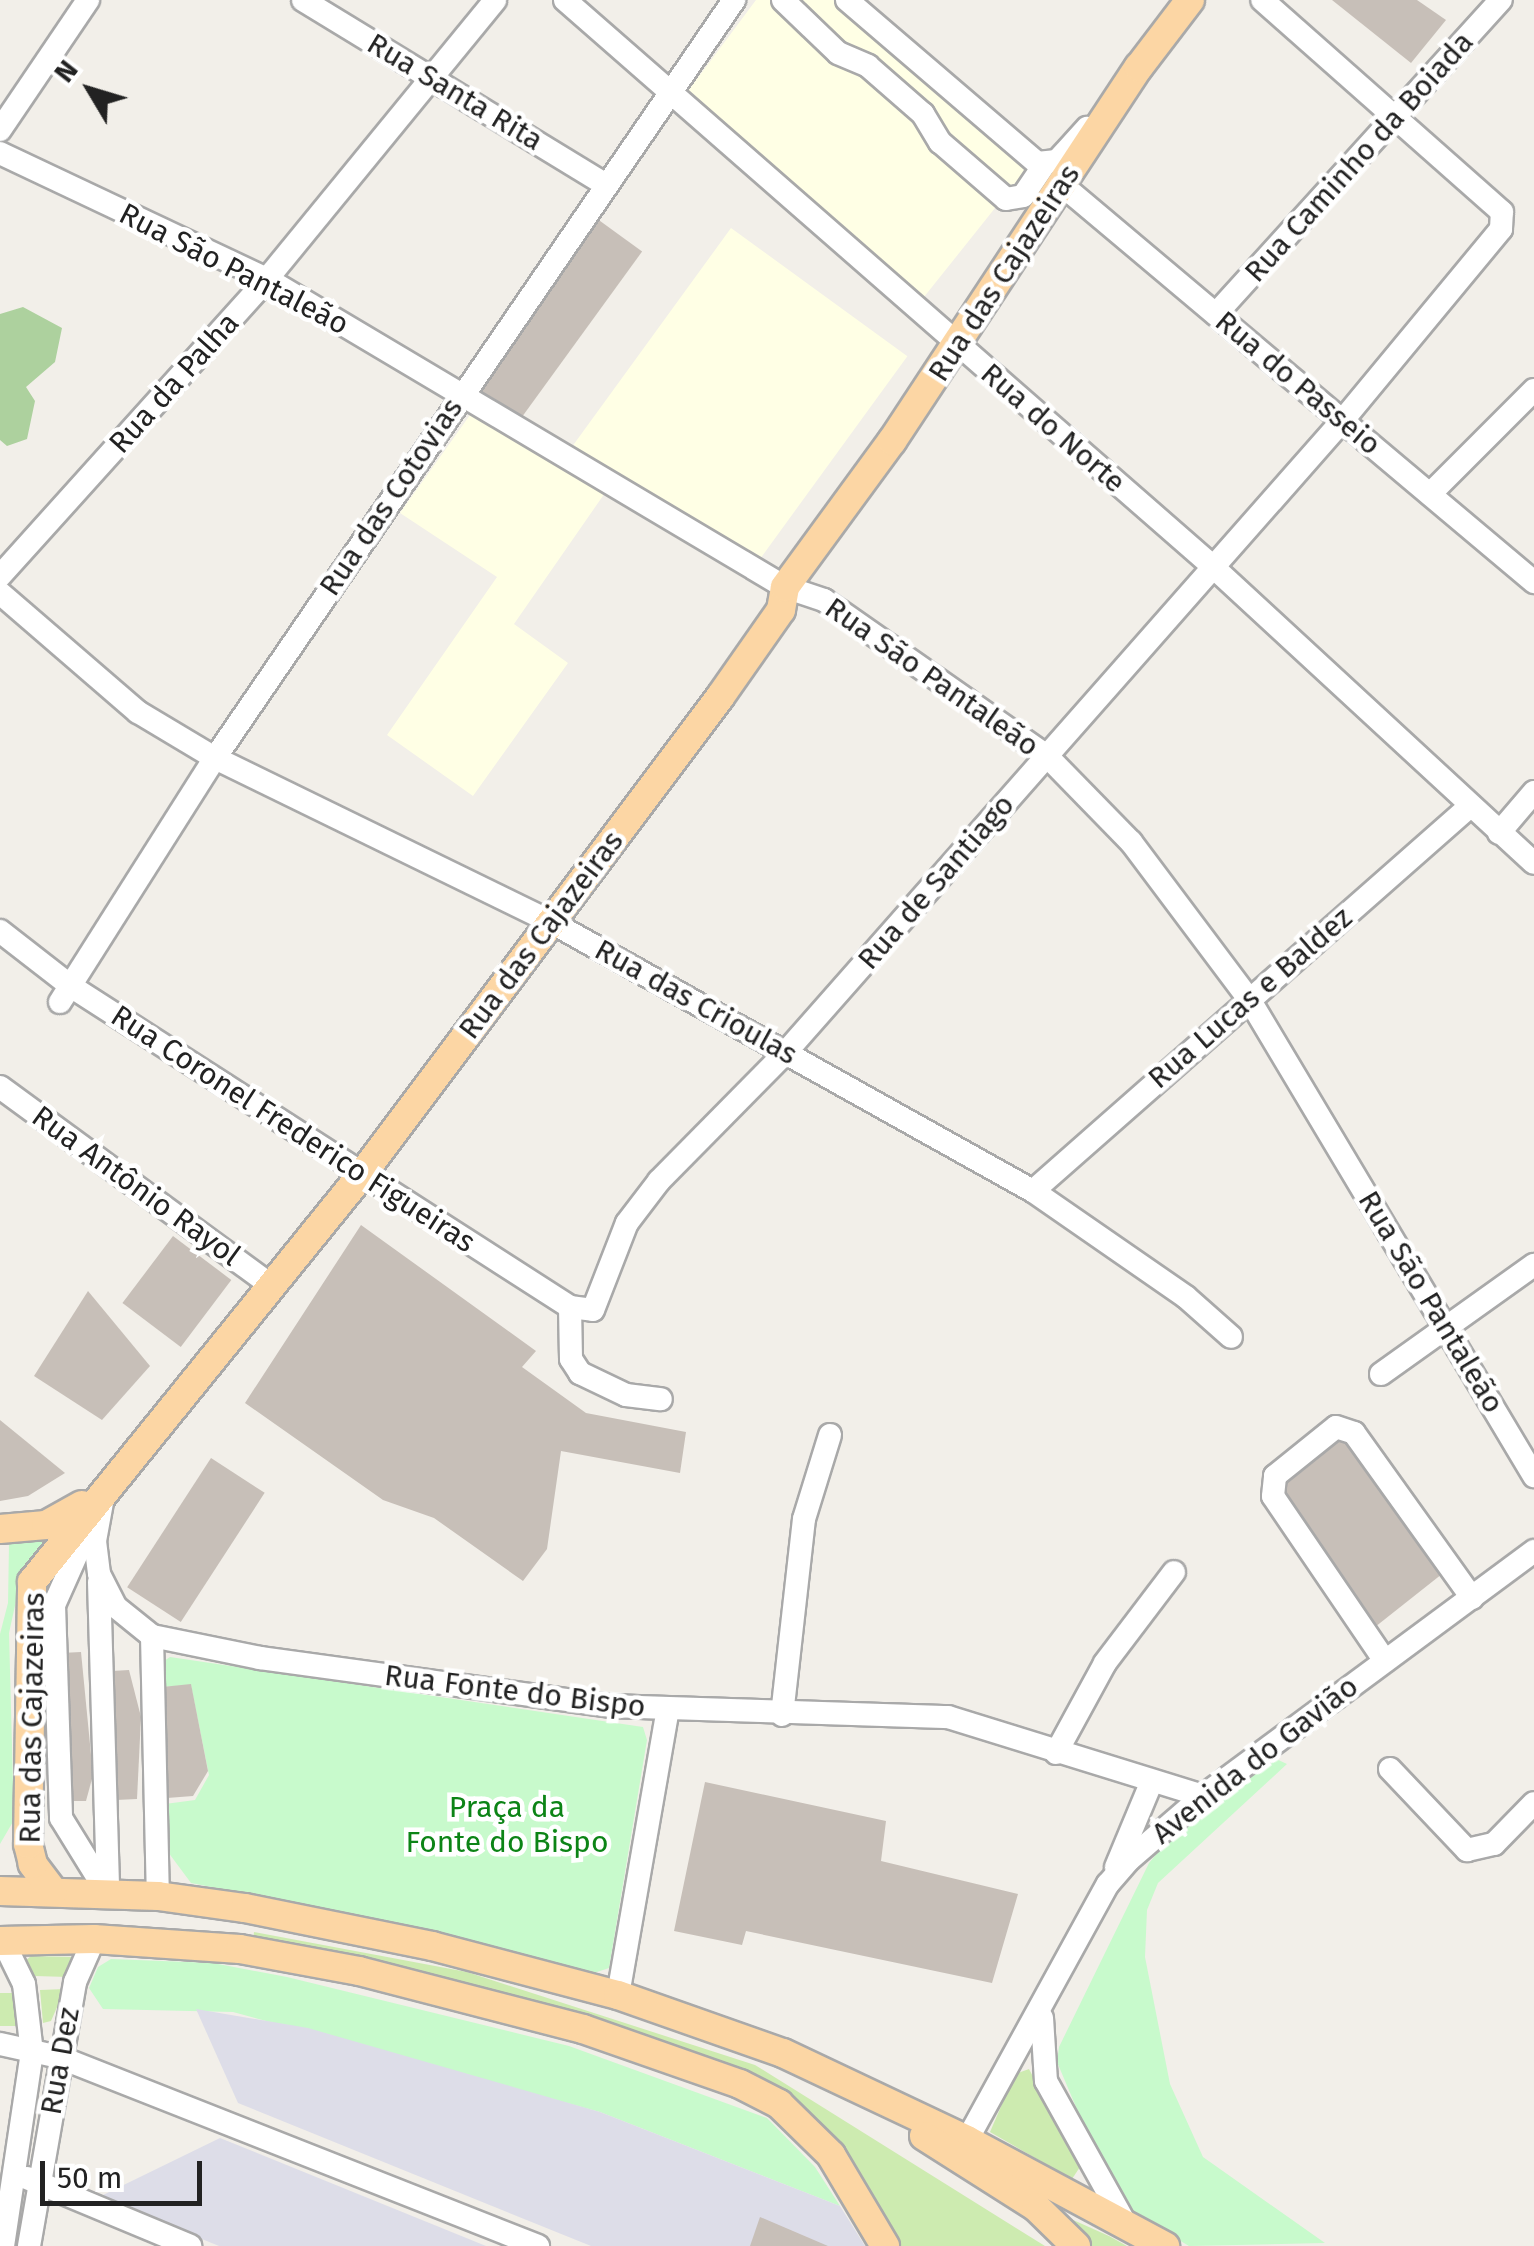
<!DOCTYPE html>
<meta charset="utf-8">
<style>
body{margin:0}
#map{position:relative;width:1534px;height:2246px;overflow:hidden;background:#f2efe9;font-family:"Fira Sans",sans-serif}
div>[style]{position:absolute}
.education>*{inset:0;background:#ffffe5;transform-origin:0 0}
.grass>*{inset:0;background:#cdebb0}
.forest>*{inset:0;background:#add19e}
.park>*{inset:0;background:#c8facc}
.plaza>*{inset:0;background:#dddde8}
.building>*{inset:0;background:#c7bfb8;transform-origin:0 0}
.roads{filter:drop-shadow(2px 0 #a9a9a9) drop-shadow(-2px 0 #a9a9a9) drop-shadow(0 2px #a9a9a9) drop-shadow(0 -2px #a9a9a9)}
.minor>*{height:22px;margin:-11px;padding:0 11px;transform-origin:11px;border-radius:11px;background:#fff}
.major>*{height:28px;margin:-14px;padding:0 14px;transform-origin:14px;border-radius:14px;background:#fcd6a4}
span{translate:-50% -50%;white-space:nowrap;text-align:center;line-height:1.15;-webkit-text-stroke:9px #fff;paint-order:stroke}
.street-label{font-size:30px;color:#222}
.park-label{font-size:30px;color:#0c8416}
.north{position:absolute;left:40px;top:40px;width:100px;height:100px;-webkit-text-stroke:8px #fff;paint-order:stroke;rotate:308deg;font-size:28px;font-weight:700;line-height:40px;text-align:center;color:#222}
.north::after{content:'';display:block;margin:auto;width:35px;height:45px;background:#222;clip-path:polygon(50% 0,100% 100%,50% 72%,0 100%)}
.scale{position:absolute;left:40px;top:2161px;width:162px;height:45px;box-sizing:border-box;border:5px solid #222;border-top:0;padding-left:12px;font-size:30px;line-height:35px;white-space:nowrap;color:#222;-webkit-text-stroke:8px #fff;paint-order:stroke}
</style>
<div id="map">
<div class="education">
<div style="clip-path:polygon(756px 0,833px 0,1027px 168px,924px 297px,688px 91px)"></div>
<div style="left:731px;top:228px;width:218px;height:268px;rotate:36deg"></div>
<div style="clip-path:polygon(475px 408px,607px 490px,514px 624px,568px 663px,473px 796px,387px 735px,497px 577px,400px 513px)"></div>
</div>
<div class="grass">
<div style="clip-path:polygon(254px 1932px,467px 1972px,755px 2065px,1045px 2246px,901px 2246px,821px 2128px,783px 2092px,590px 2020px,415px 1972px,253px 1941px)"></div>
<div style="clip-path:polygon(31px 1956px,75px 1957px,68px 1977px,35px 1976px,25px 1961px)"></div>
<div style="clip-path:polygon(65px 1989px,51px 2021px,43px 2023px,40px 1990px)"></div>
<div style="clip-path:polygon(0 1993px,14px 1993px,17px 2026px,0 2026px)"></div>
<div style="clip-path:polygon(1029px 2069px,1080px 2167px,1072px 2179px,990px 2132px,1015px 2074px)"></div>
<div style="clip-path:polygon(1062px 2215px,1109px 2236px,1127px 2246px,1089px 2246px)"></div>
</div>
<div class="forest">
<div style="clip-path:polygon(23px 307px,62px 328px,55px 362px,26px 387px,35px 401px,27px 439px,7px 446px,0 440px,0 314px)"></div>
</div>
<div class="park">
<div style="clip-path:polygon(56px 1538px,20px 1583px,9px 1633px,14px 1820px,0 1844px,0 1634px,8px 1603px,9px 1544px)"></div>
<div style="clip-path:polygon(170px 1657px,643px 1727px,647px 1740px,609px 1968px,588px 1975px,456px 1936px,191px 1883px,168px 1852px,165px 1804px,195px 1800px,209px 1775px,191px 1685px,162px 1687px,164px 1661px)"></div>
<div style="clip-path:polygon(1274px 1758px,1287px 1764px,1158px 1883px,1147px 1910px,1145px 1957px,1170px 2084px,1203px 2157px,1325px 2243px,1189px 2246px,1130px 2211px,1090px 2140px,1057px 2062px,1059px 2047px,1149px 1863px,1168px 1840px)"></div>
<div style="clip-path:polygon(111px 1959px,213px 1963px,287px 1977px,569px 2046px,767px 2118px,815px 2167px,840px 2206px,600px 2112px,233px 2012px,103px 2009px,89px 1988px,98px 1967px)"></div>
</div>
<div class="plaza">
<div style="clip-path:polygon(196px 2009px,308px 2028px,600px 2112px,840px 2206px,865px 2246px,591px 2246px,238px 2103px)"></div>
<div style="clip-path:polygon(220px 2138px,486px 2246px,219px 2246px,99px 2197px)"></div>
</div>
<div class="building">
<div style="clip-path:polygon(1332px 0,1417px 0,1446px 20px,1411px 63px)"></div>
<div style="left:596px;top:218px;width:57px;height:214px;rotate:36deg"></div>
<div style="clip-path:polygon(361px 1225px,536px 1351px,522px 1367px,586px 1413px,686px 1432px,680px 1473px,561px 1451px,547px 1549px,523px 1581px,434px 1518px,383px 1500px,245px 1403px)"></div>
<div style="left:173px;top:1236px;width:73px;height:84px;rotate:37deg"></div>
<div style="clip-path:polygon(88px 1291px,150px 1366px,102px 1420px,34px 1376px)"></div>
<div style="clip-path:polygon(0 1420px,65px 1473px,28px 1496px,0 1501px)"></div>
<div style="clip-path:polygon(1344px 1437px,1442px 1574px,1375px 1627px,1279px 1494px,1280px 1481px)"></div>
<div style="left:211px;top:1458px;width:64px;height:154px;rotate:33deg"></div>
<div style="clip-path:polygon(81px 1652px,93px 1775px,86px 1801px,65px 1801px,61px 1653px)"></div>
<div style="clip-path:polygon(129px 1670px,141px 1717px,137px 1799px,116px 1800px,112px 1671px)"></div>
<div style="clip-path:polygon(191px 1684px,208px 1771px,193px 1796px,167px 1798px,162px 1687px)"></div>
<div style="clip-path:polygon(705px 1782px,886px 1821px,881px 1861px,1018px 1894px,992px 1983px,746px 1931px,742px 1945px,674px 1931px)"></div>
<div style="clip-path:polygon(760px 2217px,828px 2246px,750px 2246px)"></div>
</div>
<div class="roads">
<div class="minor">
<div style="left:303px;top:0;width:355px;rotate:31.4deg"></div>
<div style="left:565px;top:0;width:858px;rotate:41.17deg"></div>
<div style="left:1211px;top:565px;width:439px;rotate:42.7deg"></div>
<div style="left:783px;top:0;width:76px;rotate:43.9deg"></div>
<div style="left:838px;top:53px;width:33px;rotate:23deg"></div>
<div style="left:868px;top:66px;width:73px;rotate:41.1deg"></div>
<div style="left:923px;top:114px;width:33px;rotate:59deg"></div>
<div style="left:940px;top:142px;width:87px;rotate:40.8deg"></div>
<div style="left:1006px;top:199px;width:17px;rotate:-10deg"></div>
<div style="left:1023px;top:196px;width:37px;rotate:-56deg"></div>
<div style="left:847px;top:0;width:250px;rotate:40.6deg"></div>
<div style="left:1037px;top:163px;width:20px;rotate:-6deg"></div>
<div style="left:1057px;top:161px;width:45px;rotate:-47.7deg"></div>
<div style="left:0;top:130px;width:157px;rotate:-55.9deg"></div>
<div style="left:0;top:153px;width:295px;rotate:25.3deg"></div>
<div style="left:267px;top:279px;width:603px;rotate:30.74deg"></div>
<div style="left:785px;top:587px;width:41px;rotate:18.4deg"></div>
<div style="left:824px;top:600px;width:272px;rotate:35deg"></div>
<div style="left:1047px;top:756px;width:120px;rotate:45.7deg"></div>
<div style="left:1131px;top:842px;width:196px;rotate:53.1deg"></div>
<div style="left:1249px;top:999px;width:556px;rotate:59.14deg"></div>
<div style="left:1062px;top:185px;width:617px;rotate:40.07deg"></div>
<div style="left:1216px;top:314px;width:424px;rotate:-47.8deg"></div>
<div style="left:1430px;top:494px;width:147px;rotate:-45deg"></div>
<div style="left:0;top:576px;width:399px;rotate:-48deg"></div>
<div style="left:267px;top:279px;width:360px;rotate:-50.7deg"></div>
<div style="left:0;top:593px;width:182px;rotate:40.8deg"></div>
<div style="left:138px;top:712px;width:90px;rotate:30.9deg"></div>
<div style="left:215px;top:758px;width:374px;rotate:26deg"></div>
<div style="left:551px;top:922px;width:552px;rotate:29.17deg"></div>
<div style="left:1033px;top:1191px;width:186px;rotate:34.7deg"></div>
<div style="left:1186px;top:1297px;width:60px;rotate:41.6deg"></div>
<div style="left:1499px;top:833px;width:54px;rotate:-49.5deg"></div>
<div style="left:0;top:931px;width:91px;rotate:37.9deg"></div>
<div style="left:72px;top:987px;width:592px;rotate:32.72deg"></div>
<div style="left:570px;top:1307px;width:23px;rotate:7deg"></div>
<div style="left:593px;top:1310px;width:93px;rotate:-68.7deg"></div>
<div style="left:627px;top:1223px;width:53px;rotate:-52.7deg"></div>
<div style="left:659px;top:1181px;width:181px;rotate:-45.4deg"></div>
<div style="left:786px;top:1052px;width:842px;rotate:-48.61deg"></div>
<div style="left:1343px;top:420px;width:248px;rotate:-50.4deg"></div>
<div style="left:1501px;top:229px;width:17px;rotate:-87deg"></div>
<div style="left:1502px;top:212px;width:320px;rotate:-138.5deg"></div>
<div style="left:60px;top:1002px;width:289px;rotate:-57.6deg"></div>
<div style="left:215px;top:758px;width:919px;rotate:-55.6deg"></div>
<div style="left:0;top:1087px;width:336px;rotate:36.2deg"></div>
<div style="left:1033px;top:1191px;width:581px;rotate:-41.37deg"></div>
<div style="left:570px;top:1307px;width:52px;rotate:88.9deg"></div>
<div style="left:571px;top:1359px;width:17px;rotate:57deg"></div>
<div style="left:580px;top:1373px;width:51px;rotate:25.6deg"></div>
<div style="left:626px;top:1395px;width:35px;rotate:7deg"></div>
<div style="left:1381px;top:1374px;width:188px;rotate:-35.5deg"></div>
<div style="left:103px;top:1497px;width:45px;rotate:100.3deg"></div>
<div style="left:95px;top:1541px;width:33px;rotate:83deg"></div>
<div style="left:99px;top:1574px;width:37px;rotate:63deg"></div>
<div style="left:116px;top:1607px;width:46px;rotate:38.9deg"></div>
<div style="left:152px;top:1636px;width:110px;rotate:11.5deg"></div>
<div style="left:260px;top:1658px;width:355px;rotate:7.8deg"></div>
<div style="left:612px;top:1706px;width:336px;rotate:1.9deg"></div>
<div style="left:948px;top:1717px;width:267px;rotate:17.2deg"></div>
<div style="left:92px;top:1520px;width:93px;rotate:114.1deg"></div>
<div style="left:54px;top:1605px;width:213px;rotate:88.1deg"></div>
<div style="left:61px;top:1818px;width:89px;rotate:58.3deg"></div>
<div style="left:99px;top:1582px;width:312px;rotate:88.3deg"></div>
<div style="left:152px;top:1636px;width:260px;rotate:88.7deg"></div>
<div style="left:1385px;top:1661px;width:199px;rotate:-124.2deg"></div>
<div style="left:1273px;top:1496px;width:20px;rotate:-84deg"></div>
<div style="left:1275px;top:1476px;width:78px;rotate:-38.8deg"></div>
<div style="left:1336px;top:1427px;width:19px;rotate:18deg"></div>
<div style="left:1354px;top:1433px;width:203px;rotate:54.4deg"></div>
<div style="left:782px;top:1715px;width:197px;rotate:-83.6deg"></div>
<div style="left:804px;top:1519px;width:88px;rotate:-72.8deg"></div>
<div style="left:1056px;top:1753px;width:102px;rotate:-61.4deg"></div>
<div style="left:1105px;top:1663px;width:114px;rotate:-52.8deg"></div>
<div style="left:1390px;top:1769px;width:112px;rotate:46.5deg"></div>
<div style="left:1467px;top:1850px;width:28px;rotate:-13deg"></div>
<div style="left:1494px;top:1844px;width:57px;rotate:-45.7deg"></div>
<div style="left:1116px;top:1867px;width:93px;rotate:-67.3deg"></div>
<div style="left:618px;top:1995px;width:290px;rotate:-80.1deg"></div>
<div style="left:1042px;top:2018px;width:63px;rotate:86.4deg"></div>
<div style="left:1046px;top:2081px;width:162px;rotate:60.9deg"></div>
<div style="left:0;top:2044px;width:60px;rotate:12.4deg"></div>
<div style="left:59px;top:2057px;width:515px;rotate:21.53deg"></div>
<div style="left:967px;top:2140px;width:292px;rotate:-61.2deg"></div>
<div style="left:1108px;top:1884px;width:33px;rotate:-49deg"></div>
<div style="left:1130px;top:1859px;width:96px;rotate:-40.8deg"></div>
<div style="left:1203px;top:1796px;width:412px;rotate:-36.5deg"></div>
<div style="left:27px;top:2178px;width:177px;rotate:22.6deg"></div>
<div style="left:3px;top:2246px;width:195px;rotate:-81.5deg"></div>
<div style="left:32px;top:2053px;width:69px;rotate:-96.6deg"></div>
<div style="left:24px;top:1984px;width:48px;rotate:-116deg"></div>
<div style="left:29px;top:2246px;width:268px;rotate:-80.1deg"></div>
<div style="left:75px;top:1982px;width:47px;rotate:-66.2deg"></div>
</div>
<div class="major">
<div style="left:0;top:1529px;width:46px;rotate:-5deg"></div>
<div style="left:46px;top:1525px;width:41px;rotate:-29.1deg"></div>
<div style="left:0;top:1891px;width:158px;rotate:1.8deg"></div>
<div style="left:158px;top:1896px;width:88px;rotate:7.9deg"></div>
<div style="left:245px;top:1908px;width:191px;rotate:11.5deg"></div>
<div style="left:432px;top:1946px;width:192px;rotate:14.8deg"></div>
<div style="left:618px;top:1995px;width:175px;rotate:19.4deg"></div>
<div style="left:783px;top:2053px;width:204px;rotate:25.3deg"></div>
<div style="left:967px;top:2140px;width:225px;rotate:28.2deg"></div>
<div style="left:53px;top:1891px;width:34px;rotate:-127deg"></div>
<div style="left:33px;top:1864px;width:21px;rotate:-104deg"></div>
<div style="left:28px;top:1844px;width:262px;rotate:-89.1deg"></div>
<div style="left:32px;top:1582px;width:526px;rotate:-51.02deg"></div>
<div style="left:363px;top:1173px;width:595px;rotate:-53.13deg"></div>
<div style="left:720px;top:697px;width:106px;rotate:-55deg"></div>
<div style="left:781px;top:610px;width:23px;rotate:-80deg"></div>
<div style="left:785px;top:587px;width:181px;rotate:-53.8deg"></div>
<div style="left:892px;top:441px;width:448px;rotate:-56.6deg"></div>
<div style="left:1139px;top:67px;width:84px;rotate:-52.7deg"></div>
<div style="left:0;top:1941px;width:94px;rotate:-1.2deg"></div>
<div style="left:94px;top:1939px;width:146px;rotate:3.9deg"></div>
<div style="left:240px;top:1949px;width:121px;rotate:10.5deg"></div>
<div style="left:359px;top:1971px;width:231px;rotate:14.5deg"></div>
<div style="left:583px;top:2029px;width:166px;rotate:19.3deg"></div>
<div style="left:740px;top:2084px;width:44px;rotate:27.1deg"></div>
<div style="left:779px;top:2104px;width:73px;rotate:44.4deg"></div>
<div style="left:831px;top:2155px;width:106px;rotate:59.3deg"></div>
<div style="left:924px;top:2136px;width:133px;rotate:32.4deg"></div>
<div style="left:1036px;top:2207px;width:56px;rotate:44.3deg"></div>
</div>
</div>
<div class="street-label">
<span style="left:455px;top:92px;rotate:31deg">Rua Santa Rita</span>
<span style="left:1359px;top:157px;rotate:-48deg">Rua Caminho da Boiada</span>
<span style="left:234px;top:269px;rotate:27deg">Rua São Pantaleão</span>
<span style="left:1004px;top:273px;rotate:-57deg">Rua das Cajazeiras</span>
<span style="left:174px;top:383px;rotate:-48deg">Rua da Palha</span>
<span style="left:1298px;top:383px;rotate:40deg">Rua do Passeio</span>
<span style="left:1053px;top:428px;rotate:41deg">Rua do Norte</span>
<span style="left:391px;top:497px;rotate:-56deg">Rua das Cotovias</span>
<span style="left:932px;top:677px;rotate:35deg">Rua São Pantaleão</span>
<span style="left:936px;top:882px;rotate:-49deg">Rua de Santiago</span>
<span style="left:541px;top:935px;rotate:-53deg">Rua das Cajazeiras</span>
<span style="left:1250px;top:998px;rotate:-41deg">Rua Lucas e Baldez</span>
<span style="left:696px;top:1002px;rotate:29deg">Rua das Crioulas</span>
<span style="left:293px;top:1129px;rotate:33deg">Rua Coronel Frederico Figueiras</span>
<span style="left:136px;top:1186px;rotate:36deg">Rua Antônio Rayol</span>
<span style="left:1431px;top:1302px;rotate:59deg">Rua São Pantaleão</span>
<span style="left:515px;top:1691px;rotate:7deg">Rua Fonte do Bispo</span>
<span style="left:32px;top:1718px;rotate:-89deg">Rua das Cajazeiras</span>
<span style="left:1255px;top:1760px;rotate:-38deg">Avenida do Gavião</span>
<span style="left:60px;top:2061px;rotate:-80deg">Rua Dez</span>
</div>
<div class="park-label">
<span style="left:507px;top:1824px">Praça da<br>Fonte do Bispo</span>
</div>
<div class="north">N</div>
<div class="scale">50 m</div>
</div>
